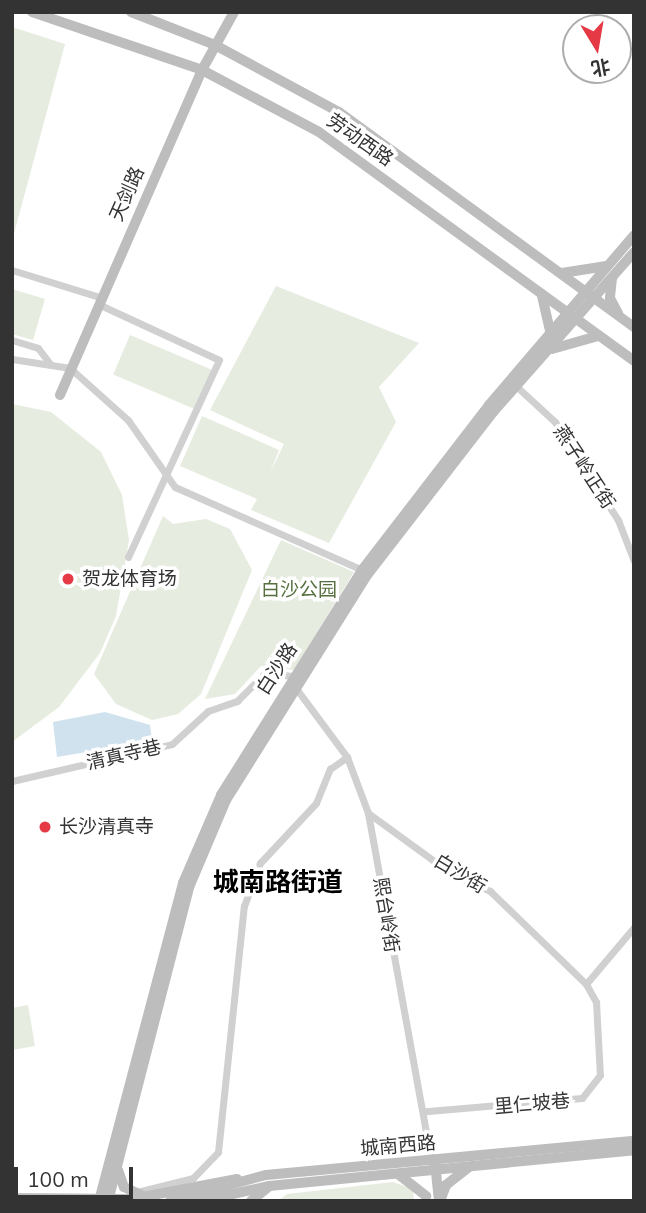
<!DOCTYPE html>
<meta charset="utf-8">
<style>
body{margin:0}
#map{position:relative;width:646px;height:1213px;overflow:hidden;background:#fff;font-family:Mulish,"Noto Sans SC",sans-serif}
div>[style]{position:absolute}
.green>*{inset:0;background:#e6ecdf;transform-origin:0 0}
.water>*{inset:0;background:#cfe2ee}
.street>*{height:7px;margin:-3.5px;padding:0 3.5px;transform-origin:3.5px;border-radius:3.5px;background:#d0d0d0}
.secondary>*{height:10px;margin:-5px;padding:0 5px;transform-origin:5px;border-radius:5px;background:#bdbdbd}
.dots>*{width:19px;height:19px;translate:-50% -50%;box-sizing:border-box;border:4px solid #fff;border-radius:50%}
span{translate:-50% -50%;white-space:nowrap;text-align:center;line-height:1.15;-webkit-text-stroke:7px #fff;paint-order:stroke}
.street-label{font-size:19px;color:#333}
.poi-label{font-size:19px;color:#333}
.left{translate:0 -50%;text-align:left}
.park-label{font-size:19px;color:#56703f}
.district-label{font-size:26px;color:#000;font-weight:700}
.frame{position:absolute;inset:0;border:14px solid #333;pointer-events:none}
.north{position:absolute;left:562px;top:14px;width:70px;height:70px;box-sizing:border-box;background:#fff;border:2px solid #adadad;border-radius:50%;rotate:169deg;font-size:19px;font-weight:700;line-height:28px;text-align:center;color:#333}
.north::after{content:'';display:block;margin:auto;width:24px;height:32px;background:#e63946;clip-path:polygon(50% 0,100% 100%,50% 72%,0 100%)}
.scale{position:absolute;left:14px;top:1167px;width:119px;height:32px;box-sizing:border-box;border:4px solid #333;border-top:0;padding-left:9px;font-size:21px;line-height:24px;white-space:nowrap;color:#333;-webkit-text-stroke:5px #fff;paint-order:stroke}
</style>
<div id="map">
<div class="green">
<div style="clip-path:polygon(12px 27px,65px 44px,12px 241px)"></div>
<div style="clip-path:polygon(276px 286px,419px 343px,379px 387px,396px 422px,329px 543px,251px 510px,257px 499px,180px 466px,202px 416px,279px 450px,270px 473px,284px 444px,210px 410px)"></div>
<div style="clip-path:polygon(12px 289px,45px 299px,33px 340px,12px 334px)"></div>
<div style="left:130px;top:335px;width:89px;height:43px;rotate:23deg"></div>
<div style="clip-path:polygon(12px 404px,51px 412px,101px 452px,122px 495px,129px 540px,116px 616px,100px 653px,59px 707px,12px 742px)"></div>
<div style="clip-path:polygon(163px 516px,173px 524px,206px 519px,230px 529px,252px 570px,201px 694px,178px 714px,152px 720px,116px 704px,94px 674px)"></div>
<div style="clip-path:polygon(281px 540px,354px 572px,294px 670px,261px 666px,235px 694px,205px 699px)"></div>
<div style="clip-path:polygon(28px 1005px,35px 1046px,12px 1050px,12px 1008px)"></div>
<div style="clip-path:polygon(393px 1182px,413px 1189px,414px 1201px,278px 1201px,287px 1194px)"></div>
</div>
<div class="water">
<div style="clip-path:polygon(105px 712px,150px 725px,152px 741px,57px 757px,53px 722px)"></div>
</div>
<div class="street">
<div style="left:12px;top:270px;width:91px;rotate:17.2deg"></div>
<div style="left:98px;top:304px;width:133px;rotate:24.8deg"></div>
<div style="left:219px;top:360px;width:217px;rotate:114.8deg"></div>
<div style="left:12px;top:340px;width:27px;rotate:17deg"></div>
<div style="left:38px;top:348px;width:20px;rotate:53deg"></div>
<div style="left:12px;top:359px;width:59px;rotate:8.8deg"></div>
<div style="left:70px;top:368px;width:78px;rotate:41.9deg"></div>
<div style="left:128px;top:420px;width:82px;rotate:55deg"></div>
<div style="left:175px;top:487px;width:205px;rotate:23.9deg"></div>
<div style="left:516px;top:386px;width:53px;rotate:42.7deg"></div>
<div style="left:555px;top:422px;width:117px;rotate:57.3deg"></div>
<div style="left:618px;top:520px;width:44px;rotate:68.7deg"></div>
<div style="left:295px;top:687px;width:87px;rotate:53.4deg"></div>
<div style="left:347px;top:757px;width:60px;rotate:69.4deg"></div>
<div style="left:368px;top:813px;width:353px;rotate:79.7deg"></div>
<div style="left:12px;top:781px;width:164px;rotate:-13deg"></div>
<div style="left:172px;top:744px;width:49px;rotate:-42.5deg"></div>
<div style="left:208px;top:711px;width:31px;rotate:-19deg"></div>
<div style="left:237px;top:701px;width:40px;rotate:-45deg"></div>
<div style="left:265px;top:673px;width:28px;rotate:6deg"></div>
<div style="left:368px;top:813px;width:104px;rotate:36deg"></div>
<div style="left:452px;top:874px;width:42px;rotate:24.1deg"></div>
<div style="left:490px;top:891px;width:134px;rotate:44.1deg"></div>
<div style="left:586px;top:984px;width:21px;rotate:61deg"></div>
<div style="left:596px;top:1002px;width:73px;rotate:86.9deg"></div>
<div style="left:600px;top:1075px;width:29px;rotate:128deg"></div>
<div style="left:582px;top:1098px;width:157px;rotate:175.2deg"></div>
<div style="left:586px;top:984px;width:75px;rotate:-49.9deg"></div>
<div style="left:12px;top:1182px;width:16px;rotate:79deg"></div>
<div style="left:137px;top:1192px;width:58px;rotate:-14deg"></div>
<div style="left:193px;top:1178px;width:36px;rotate:-46deg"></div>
<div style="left:218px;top:1152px;width:247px;rotate:-84deg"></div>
<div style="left:244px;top:906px;width:46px;rotate:-69.6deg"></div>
<div style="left:260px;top:863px;width:82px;rotate:-47deg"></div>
<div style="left:316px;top:803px;width:37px;rotate:-68deg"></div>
<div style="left:330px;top:769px;width:21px;rotate:-35deg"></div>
</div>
<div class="secondary">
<div style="left:32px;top:12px;width:180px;rotate:18.8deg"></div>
<div style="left:202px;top:70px;width:132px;rotate:27.9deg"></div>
<div style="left:319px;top:132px;width:389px;rotate:36deg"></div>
<div style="left:131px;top:12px;width:90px;rotate:21.4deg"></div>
<div style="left:215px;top:45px;width:141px;rotate:28.4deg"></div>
<div style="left:339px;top:112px;width:365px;rotate:36.1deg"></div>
<div style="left:562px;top:273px;width:45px;rotate:-9deg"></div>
<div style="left:612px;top:278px;width:20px;rotate:96deg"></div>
<div style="left:610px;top:298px;width:17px;rotate:62deg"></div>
<div style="left:542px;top:296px;width:36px;rotate:77deg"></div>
<div style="left:552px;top:349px;width:48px;rotate:-15.8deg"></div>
<div style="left:60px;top:395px;width:355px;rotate:-66.4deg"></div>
<div style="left:202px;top:70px;width:66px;rotate:-61.1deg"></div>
<div style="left:435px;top:1163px;width:37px;rotate:84deg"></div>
<div style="left:118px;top:1170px;width:18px;rotate:71deg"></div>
<div style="left:124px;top:1187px;width:19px;rotate:25deg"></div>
<div style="left:398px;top:1174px;width:36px;rotate:38deg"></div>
<div style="left:12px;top:1198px;width:120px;rotate:0.5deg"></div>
<div style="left:132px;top:1199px;width:107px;rotate:-10.8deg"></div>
<div style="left:99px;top:1201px;width:329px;rotate:-75.2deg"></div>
<div style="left:183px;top:883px;width:96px;rotate:-66.6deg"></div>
<div style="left:221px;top:795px;width:266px;rotate:-57.9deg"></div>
<div style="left:362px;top:570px;width:208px;rotate:-52.4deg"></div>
<div style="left:489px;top:405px;width:223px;rotate:-49.5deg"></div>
<div style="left:108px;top:1201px;width:326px;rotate:-75.5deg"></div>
<div style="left:190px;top:885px;width:92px;rotate:-67deg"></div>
<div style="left:226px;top:800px;width:267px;rotate:-57.9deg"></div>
<div style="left:368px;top:574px;width:206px;rotate:-52.3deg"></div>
<div style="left:494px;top:411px;width:212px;rotate:-48.6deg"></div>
<div style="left:170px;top:1201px;width:99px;rotate:-15.2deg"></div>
<div style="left:266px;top:1175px;width:370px;rotate:-5.3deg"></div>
<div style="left:201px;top:1201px;width:70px;rotate:-12.4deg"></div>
<div style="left:269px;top:1186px;width:367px;rotate:-5.6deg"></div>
<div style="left:251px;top:1201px;width:21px;rotate:-39deg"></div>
<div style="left:440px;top:1201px;width:17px;rotate:-69deg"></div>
<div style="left:446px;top:1185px;width:28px;rotate:-38deg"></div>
</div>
<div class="dots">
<div style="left:68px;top:579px;background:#e63946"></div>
<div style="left:45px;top:827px;background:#e63946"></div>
</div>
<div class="street-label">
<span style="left:360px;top:140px;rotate:35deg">劳动西路</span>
<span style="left:127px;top:194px;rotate:-66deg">天剑路</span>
<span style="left:584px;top:467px;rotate:57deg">燕子岭正街</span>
<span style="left:277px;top:669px;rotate:-57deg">白沙路</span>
<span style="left:124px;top:755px;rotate:-13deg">清真寺巷</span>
<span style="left:460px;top:874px;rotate:31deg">白沙街</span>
<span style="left:386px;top:915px;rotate:81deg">熙台岭街</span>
<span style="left:532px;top:1104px;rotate:-5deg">里仁坡巷</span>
<span style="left:398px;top:1146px;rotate:-5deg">城南西路</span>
</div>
<div class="poi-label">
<span class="left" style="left:82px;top:579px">贺龙体育场</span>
<span class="left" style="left:59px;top:827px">长沙清真寺</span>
</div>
<div class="park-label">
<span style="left:299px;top:590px">白沙公园</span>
</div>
<div class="district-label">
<span style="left:278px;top:882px">城南路街道</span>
</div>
<div class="frame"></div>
<div class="north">北</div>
<div class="scale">100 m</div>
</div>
